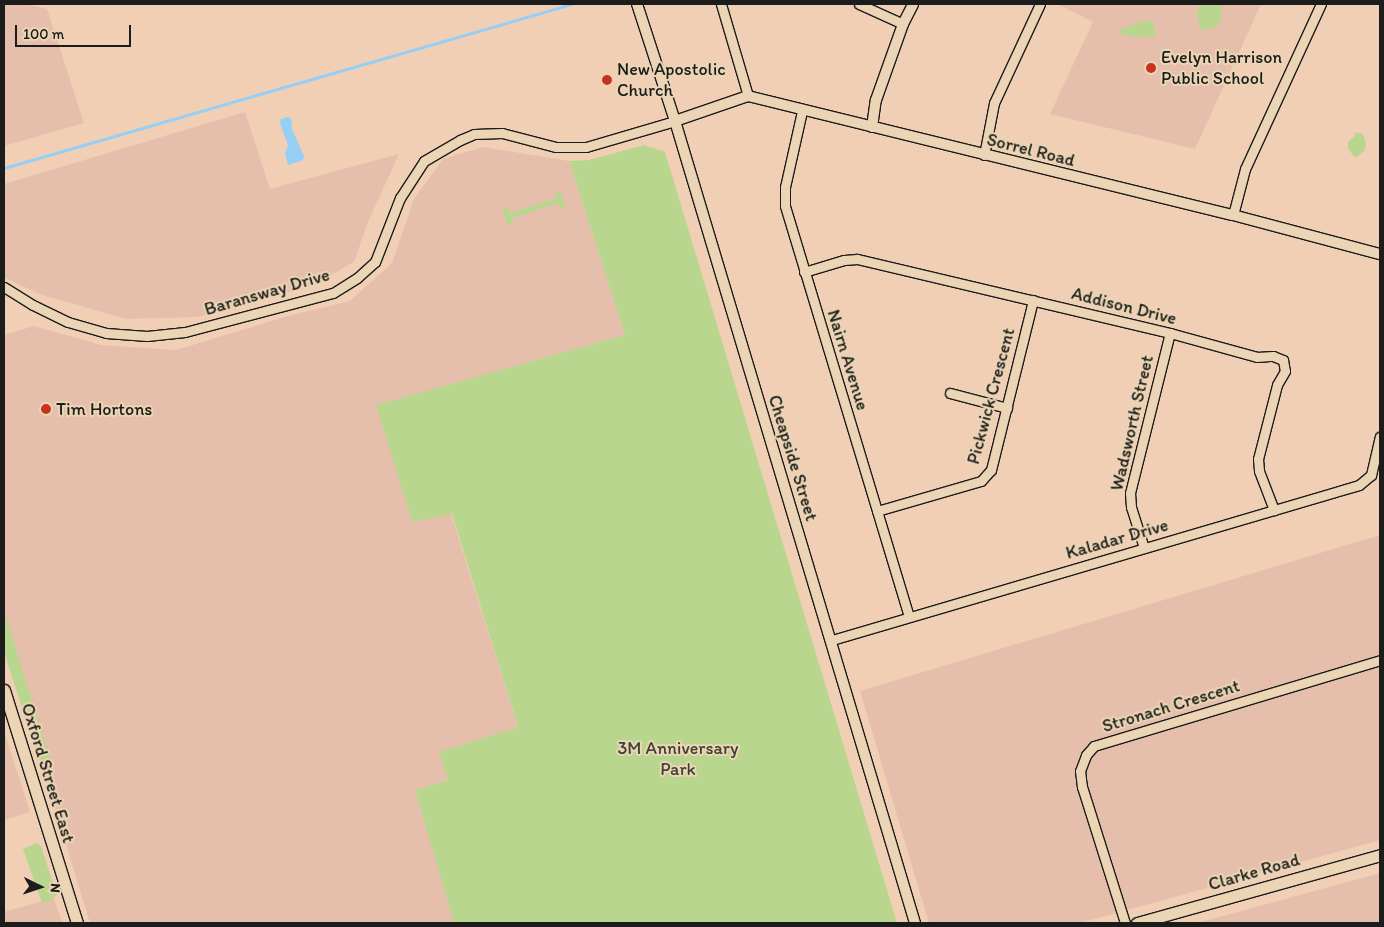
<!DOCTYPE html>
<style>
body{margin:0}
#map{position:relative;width:1384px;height:927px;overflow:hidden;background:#f0cfb5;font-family:Itim,sans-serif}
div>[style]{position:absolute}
.built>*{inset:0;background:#e5bfab}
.green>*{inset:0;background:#b9d68f}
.water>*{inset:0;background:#96cff5}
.stream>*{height:2.5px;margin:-1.25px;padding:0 1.25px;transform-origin:1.25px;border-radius:1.25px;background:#96cff5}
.roads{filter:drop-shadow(1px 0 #1c1c1c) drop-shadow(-1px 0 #1c1c1c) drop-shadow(0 1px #1c1c1c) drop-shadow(0 -1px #1c1c1c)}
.minor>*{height:9px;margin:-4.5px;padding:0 4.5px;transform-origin:4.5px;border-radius:4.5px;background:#ebd5b4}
.tertiary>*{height:10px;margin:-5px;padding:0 5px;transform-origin:5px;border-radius:5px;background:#ebd5b4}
.secondary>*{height:11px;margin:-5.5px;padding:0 5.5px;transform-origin:5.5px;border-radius:5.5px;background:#ebd5b4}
.dots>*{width:14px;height:14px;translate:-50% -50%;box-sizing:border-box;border:2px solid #ebd5b4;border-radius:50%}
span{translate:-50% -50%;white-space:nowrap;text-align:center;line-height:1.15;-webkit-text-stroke:4px #ebd5b4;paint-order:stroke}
.poi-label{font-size:18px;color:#1c1c1c}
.left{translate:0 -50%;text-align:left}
.street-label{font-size:18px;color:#1c1c1c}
.park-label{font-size:18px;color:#3b4133}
.frame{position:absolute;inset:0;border:5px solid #1c1c1c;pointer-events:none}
.north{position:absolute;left:15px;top:862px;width:50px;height:50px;-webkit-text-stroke:4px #ebd5b4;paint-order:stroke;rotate:94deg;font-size:14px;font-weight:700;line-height:20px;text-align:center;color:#1c1c1c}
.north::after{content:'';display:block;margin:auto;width:18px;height:22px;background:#1c1c1c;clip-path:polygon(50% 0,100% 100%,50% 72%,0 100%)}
.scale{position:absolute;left:15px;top:25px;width:116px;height:22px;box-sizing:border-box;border:2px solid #1c1c1c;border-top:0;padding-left:6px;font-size:15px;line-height:18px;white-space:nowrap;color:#1c1c1c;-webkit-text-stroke:4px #ebd5b4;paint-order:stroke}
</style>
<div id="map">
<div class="built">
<div style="clip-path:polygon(4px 4px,26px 4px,47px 9px,84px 123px,4px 146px)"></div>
<div style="clip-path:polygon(1057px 4px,1261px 4px,1195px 149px,1050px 114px,1093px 22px)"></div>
<div style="clip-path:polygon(245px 112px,270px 189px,399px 154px,368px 222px,354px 262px,312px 286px,198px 317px,126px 319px,39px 294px,4px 277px,4px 184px)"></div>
<div style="clip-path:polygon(483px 147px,569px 161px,625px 335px,376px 406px,451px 514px,518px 728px,440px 752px,448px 780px,415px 790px,456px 923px,90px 923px,4px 640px,4px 335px,34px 326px,101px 345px,176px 350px,288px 316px,350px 301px,392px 263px,414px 199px,443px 159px)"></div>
<div style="clip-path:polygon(1380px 535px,1380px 840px,1080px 923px,929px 923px,860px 691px)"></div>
<div style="clip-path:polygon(4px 731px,30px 812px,4px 820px)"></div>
<div style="clip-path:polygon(1380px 873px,1380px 923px,1196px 923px,1216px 918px)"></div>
<div style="clip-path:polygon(54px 898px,62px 923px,4px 923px,4px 912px)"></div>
</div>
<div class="green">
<div style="clip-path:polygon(1205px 4px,1221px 4px,1221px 20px,1215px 27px,1206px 30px,1200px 28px,1197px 13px,1198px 8px)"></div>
<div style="clip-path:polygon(1148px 20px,1153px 23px,1156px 34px,1151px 37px,1126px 36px,1119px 33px,1123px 28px)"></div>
<div style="clip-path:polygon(1355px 132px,1363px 134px,1366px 144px,1364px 151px,1357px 157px,1354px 157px,1348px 148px,1348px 142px,1355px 136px)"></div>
<div style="clip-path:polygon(644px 145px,665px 152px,897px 923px,454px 923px,415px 790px,448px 780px,439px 752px,518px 727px,452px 514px,412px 522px,376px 405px,625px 335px,569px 161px,589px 160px)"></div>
<div style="clip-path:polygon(558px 191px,561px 193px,565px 205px,563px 208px,560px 208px,558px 203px,512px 218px,513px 224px,507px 224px,503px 211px,504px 208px,508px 207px,510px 213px,556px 198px,555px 192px)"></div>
<div style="clip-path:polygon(4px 611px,54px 770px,44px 776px,4px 652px)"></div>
<div style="clip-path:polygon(36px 843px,41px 846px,57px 895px,50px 901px,42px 903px,23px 849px)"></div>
</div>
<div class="water">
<div style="clip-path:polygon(287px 117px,291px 118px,292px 129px,304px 156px,303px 160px,288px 165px,285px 154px,288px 145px,280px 123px,281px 119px)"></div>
</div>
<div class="stream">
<div style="left:4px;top:168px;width:591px;rotate:-16.11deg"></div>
</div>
<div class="roads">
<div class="minor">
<div style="left:721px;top:4px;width:96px;rotate:73.6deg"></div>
<div style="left:859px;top:4px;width:48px;rotate:24.4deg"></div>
<div style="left:802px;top:111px;width:78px;rotate:102.6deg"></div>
<div style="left:785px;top:187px;width:19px;rotate:90deg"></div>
<div style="left:785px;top:206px;width:429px;rotate:73.2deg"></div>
<div style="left:984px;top:155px;width:53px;rotate:-79.1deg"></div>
<div style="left:994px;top:103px;width:109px;rotate:-65.1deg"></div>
<div style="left:1233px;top:215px;width:48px;rotate:-75.4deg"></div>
<div style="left:1245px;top:169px;width:182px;rotate:-65.3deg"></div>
<div style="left:804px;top:272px;width:42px;rotate:-16.7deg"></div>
<div style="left:844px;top:260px;width:13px;rotate:-4deg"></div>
<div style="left:857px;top:259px;width:322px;rotate:13.3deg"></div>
<div style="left:1170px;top:333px;width:90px;rotate:15.4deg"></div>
<div style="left:1257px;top:357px;width:16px;rotate:-4deg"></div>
<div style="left:1273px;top:356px;width:11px;rotate:22deg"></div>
<div style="left:1283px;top:360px;width:11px;rotate:80deg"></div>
<div style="left:1285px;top:371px;width:16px;rotate:120deg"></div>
<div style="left:1277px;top:385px;width:76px;rotate:104.4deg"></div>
<div style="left:1258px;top:459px;width:12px;rotate:85deg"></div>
<div style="left:1259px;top:471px;width:42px;rotate:69deg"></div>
<div style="left:4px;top:287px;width:34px;rotate:32deg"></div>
<div style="left:33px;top:305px;width:39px;rotate:26deg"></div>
<div style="left:68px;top:322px;width:40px;rotate:16deg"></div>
<div style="left:106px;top:333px;width:41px;rotate:4.2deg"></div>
<div style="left:147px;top:336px;width:38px;rotate:-6deg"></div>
<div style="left:185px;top:332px;width:153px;rotate:-14.8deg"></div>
<div style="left:333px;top:293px;width:28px;rotate:-32deg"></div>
<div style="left:357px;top:278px;width:24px;rotate:-42deg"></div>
<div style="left:375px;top:262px;width:69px;rotate:-68.7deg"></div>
<div style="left:400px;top:198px;width:44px;rotate:-57deg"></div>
<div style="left:424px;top:161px;width:42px;rotate:-30.3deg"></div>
<div style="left:460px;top:140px;width:15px;rotate:-23deg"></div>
<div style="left:474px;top:134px;width:28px;rotate:-2deg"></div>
<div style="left:502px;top:133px;width:56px;rotate:14.5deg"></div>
<div style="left:556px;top:147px;width:30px"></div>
<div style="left:586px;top:147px;width:93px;rotate:-16.3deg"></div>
<div style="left:950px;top:393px;width:59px;rotate:14.7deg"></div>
<div style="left:877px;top:511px;width:108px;rotate:-16.1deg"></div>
<div style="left:981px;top:481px;width:15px;rotate:-48deg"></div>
<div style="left:991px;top:470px;width:175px;rotate:-76.1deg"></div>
<div style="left:1144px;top:548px;width:43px;rotate:-107.6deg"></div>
<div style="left:1131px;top:507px;width:14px;rotate:-94deg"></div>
<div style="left:1130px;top:493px;width:165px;rotate:-76deg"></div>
<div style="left:832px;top:640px;width:549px;rotate:-16.39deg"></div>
<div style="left:1359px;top:485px;width:16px;rotate:-40deg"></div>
<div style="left:1371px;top:475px;width:39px;rotate:-77deg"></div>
<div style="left:1125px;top:923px;width:143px;rotate:-107.5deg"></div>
<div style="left:1082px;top:787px;width:16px;rotate:-97deg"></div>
<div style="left:1080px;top:771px;width:17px;rotate:-69deg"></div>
<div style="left:1086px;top:755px;width:12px;rotate:-48deg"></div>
<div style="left:1094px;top:746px;width:299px;rotate:-16.7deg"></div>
</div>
<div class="tertiary">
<div style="left:637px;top:4px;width:123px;rotate:72deg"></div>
<div style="left:675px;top:121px;width:837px;rotate:73.34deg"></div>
<div style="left:675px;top:121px;width:77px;rotate:-18.9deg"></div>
<div style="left:748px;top:96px;width:499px;rotate:13.8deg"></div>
<div style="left:1233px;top:215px;width:152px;rotate:14.9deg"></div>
<div style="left:872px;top:127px;width:27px;rotate:-82deg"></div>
<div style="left:876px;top:100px;width:81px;rotate:-70.4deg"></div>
<div style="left:903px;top:24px;width:22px;rotate:-63deg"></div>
</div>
<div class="secondary">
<div style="left:4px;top:690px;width:244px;rotate:72.6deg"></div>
<div style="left:1137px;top:923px;width:252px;rotate:-15.6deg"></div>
</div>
</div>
<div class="dots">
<div style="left:1151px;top:68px;background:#c8321e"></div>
<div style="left:607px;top:80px;background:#c8321e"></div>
<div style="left:46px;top:409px;background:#c8321e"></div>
</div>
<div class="poi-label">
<span class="left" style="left:1161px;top:68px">Evelyn Harrison<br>Public School</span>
<span class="left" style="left:617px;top:80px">New Apostolic<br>Church</span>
<span class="left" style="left:56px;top:409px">Tim Hortons</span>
</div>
<div class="street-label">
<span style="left:1031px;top:150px;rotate:14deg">Sorrel Road</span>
<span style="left:267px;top:292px;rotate:-16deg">Baransway Drive</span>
<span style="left:1124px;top:306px;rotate:14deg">Addison Drive</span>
<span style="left:848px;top:360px;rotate:73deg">Nairn Avenue</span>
<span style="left:991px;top:396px;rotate:-75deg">Pickwick Crescent</span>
<span style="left:1132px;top:423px;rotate:-77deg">Wadsworth Street</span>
<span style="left:793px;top:458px;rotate:73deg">Cheapside Street</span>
<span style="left:1117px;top:539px;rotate:-16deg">Kaladar Drive</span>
<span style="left:1171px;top:706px;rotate:-17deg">Stronach Crescent</span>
<span style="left:48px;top:773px;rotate:73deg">Oxford Street East</span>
<span style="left:1254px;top:872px;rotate:-16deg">Clarke Road</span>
</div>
<div class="park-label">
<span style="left:678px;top:759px">3M Anniversary<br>Park</span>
</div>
<div class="frame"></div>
<div class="north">N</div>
<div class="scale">100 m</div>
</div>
